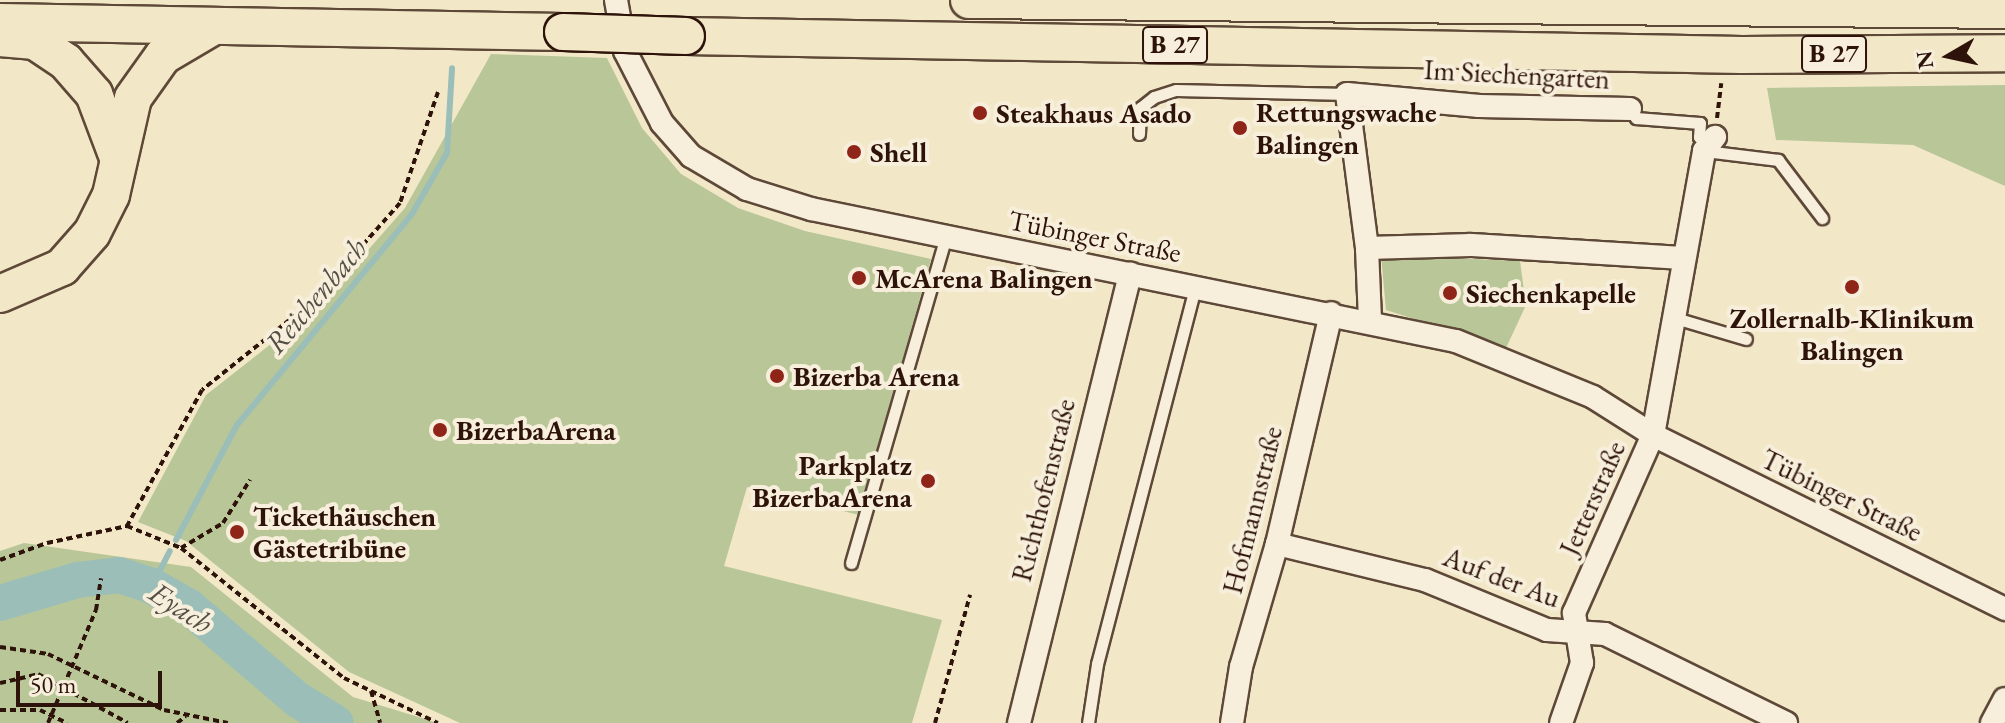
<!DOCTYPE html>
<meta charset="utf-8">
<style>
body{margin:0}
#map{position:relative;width:2005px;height:723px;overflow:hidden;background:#f2e7c7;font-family:"EB Garamond",serif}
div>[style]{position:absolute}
.green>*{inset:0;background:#b8c698}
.stream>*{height:6px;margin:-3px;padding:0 3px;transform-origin:3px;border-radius:3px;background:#9bbfb8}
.river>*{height:36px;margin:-18px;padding:0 18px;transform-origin:18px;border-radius:18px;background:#9bbfb8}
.path>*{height:4px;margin-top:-2px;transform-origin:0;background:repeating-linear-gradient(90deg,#2d1309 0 6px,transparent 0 10px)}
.roads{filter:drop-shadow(2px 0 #5e4838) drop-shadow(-2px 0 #5e4838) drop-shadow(0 2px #5e4838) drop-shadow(0 -2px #5e4838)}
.service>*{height:11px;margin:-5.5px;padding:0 5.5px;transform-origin:5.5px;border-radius:5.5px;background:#f7efdb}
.minor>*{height:22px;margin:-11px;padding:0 11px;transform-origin:11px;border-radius:11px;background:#f7efdb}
.trunk>*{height:36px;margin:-18px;padding:0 18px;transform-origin:18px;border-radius:18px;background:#f2e7c7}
.bridges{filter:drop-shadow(2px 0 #2d1309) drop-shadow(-2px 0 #2d1309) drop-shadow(0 2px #2d1309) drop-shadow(0 -2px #2d1309)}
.trunk-bridge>*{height:36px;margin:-18px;padding:0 18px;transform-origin:18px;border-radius:18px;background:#f2e7c7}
.dots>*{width:22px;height:22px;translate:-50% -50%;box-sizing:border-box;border:4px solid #f7efdb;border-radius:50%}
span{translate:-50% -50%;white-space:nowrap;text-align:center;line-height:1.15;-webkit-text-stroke:8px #f7efdb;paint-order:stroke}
.shield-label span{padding:2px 6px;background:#f7efdb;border:2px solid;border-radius:6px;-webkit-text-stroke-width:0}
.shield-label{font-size:26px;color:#2d1309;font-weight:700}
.street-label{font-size:28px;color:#2d1309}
.poi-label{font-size:28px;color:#2d1309;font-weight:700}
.left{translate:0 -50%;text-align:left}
.right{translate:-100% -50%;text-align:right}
.water-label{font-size:30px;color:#544f46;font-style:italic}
.north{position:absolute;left:1909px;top:16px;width:80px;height:80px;-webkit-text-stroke:6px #f7efdb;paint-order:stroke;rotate:261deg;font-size:22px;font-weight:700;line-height:32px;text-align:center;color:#2d1309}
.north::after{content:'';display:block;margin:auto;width:28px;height:36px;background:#2d1309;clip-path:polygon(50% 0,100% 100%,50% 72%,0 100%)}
.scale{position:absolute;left:16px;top:671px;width:146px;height:36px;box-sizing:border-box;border:4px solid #2d1309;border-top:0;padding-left:10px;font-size:24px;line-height:28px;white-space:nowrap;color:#2d1309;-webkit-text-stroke:6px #f7efdb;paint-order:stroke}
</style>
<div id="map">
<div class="green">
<div style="clip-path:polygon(491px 54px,607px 58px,642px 128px,681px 174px,738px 208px,805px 231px,931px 259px,859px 515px,747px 487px,724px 566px,942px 620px,912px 723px,460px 723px,349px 672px,186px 541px,138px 522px,206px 395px,318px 307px,405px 208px)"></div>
<div style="clip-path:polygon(2005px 85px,2005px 186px,1913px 145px,1776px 140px,1767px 88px)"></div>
<div style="clip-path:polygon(1381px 255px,1520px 261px,1526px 305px,1506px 348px,1386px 310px)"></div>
<div style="clip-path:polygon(24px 543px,191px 567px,353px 697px,438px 723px,0 723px,0 551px)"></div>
</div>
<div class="stream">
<div style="left:176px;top:540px;width:130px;rotate:-62.1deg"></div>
<div style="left:237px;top:425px;width:274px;rotate:-50.3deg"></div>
<div style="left:412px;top:214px;width:70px;rotate:-60.2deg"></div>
<div style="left:447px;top:153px;width:85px;rotate:-86.6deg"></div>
<div style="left:152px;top:586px;width:39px;rotate:-63deg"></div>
</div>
<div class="river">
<div style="left:0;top:603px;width:80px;rotate:-16.6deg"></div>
<div style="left:77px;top:580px;width:42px;rotate:-6.8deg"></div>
<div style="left:119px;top:575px;width:35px;rotate:18deg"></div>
<div style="left:152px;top:586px;width:43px;rotate:29.6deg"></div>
<div style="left:189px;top:607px;width:143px;rotate:40.5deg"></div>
<div style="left:298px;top:700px;width:44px;rotate:31.2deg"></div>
</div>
<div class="path">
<div style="left:438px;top:92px;width:117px;rotate:108.9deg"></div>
<div style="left:400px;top:203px;width:131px;rotate:131.6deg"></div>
<div style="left:313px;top:301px;width:142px;rotate:141.3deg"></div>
<div style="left:202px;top:390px;width:155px;rotate:118.9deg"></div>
<div style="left:127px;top:526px;width:58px;rotate:22.2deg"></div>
<div style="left:181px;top:548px;width:208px;rotate:38.6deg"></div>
<div style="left:344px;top:678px;width:104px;rotate:25.6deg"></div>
<div style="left:1717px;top:118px;width:35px;rotate:-83deg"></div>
<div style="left:181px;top:548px;width:49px;rotate:-30.8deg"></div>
<div style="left:223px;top:523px;width:51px;rotate:-57.9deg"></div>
<div style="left:0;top:560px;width:50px;rotate:-19.9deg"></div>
<div style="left:47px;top:543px;width:82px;rotate:-12deg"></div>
<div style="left:0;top:647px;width:49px;rotate:8.3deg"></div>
<div style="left:48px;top:654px;width:129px;rotate:25.8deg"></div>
<div style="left:164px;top:710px;width:65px;rotate:11.5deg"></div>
<div style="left:0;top:683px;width:39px;rotate:-13deg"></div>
<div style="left:38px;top:674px;width:102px;rotate:28.6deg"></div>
<div style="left:371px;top:691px;width:33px;rotate:74deg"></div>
<div style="left:0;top:710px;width:40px"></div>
<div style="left:40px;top:710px;width:30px;rotate:26deg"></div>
<div style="left:48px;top:723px;width:123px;rotate:-67deg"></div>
<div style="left:96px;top:610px;width:32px;rotate:-81deg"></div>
<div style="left:177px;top:723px;width:11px;rotate:-38deg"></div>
<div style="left:935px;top:723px;width:133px;rotate:-74.7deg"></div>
</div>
<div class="roads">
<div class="service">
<div style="left:1630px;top:109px;width:11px;rotate:56deg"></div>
<div style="left:1636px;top:118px;width:64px;rotate:4.5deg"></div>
<div style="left:1700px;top:123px;width:14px;rotate:94deg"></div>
<div style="left:1699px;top:137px;width:14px;rotate:8deg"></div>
<div style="left:1139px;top:134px;width:26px;rotate:-88deg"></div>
<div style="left:1140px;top:108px;width:18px;rotate:-38deg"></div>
<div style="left:1154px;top:97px;width:23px;rotate:-18deg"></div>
<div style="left:1176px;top:90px;width:171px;rotate:1.3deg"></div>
<div style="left:1705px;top:151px;width:74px;rotate:7deg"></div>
<div style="left:1778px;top:160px;width:73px;rotate:52.8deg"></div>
<div style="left:1672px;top:317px;width:77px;rotate:16.6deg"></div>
<div style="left:851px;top:563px;width:340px;rotate:-73.8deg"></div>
<div style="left:1088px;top:723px;width:60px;rotate:-81.3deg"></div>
<div style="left:1097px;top:664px;width:390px;rotate:-75.4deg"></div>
</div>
<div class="minor">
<div style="left:616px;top:0;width:52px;rotate:80deg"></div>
<div style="left:625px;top:51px;width:81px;rotate:62.8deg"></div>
<div style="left:662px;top:123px;width:44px;rotate:48.7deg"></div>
<div style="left:691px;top:156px;width:65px;rotate:30.5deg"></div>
<div style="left:747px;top:189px;width:67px;rotate:17.4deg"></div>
<div style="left:811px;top:209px;width:658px;rotate:11.57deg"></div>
<div style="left:1456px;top:341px;width:148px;rotate:22.2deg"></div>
<div style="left:1593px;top:397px;width:71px;rotate:32.3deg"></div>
<div style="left:1653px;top:435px;width:393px;rotate:26.3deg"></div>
<div style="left:1367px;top:248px;width:104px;rotate:-1.7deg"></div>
<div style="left:1471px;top:245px;width:213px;rotate:3.5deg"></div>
<div style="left:1370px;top:320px;width:72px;rotate:-92.4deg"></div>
<div style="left:1367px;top:248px;width:155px;rotate:-97.4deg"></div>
<div style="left:1347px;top:94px;width:133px;rotate:5.2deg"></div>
<div style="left:1479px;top:106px;width:151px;rotate:1.1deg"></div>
<div style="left:1277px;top:544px;width:152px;rotate:13.7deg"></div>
<div style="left:1425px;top:580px;width:132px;rotate:22.3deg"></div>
<div style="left:1547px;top:630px;width:58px;rotate:3.9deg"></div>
<div style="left:1605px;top:634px;width:202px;rotate:26.2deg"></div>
<div style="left:1019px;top:723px;width:463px;rotate:-76.1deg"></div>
<div style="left:1232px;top:723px;width:57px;rotate:-80.9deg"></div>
<div style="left:1241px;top:667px;width:128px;rotate:-73.7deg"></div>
<div style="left:1277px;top:544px;width:237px;rotate:-76.8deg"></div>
<div style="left:1561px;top:723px;width:64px;rotate:-70.7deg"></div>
<div style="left:1582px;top:663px;width:51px;rotate:-99.1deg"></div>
<div style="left:1574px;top:613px;width:195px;rotate:-66.1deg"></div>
<div style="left:1653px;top:435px;width:289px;rotate:-79.8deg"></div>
<div style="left:1704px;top:151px;width:18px;rotate:-52deg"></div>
<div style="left:1992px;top:723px;width:27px;rotate:-62deg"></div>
</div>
<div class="trunk">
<div style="left:969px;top:0;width:1036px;rotate:0.55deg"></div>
<div style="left:0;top:22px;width:563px;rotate:1.02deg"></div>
<div style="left:686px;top:36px;width:1056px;rotate:1.03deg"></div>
<div style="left:1742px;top:55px;width:263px;rotate:-0.4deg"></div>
<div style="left:0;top:38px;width:35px;rotate:5deg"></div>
<div style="left:35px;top:41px;width:37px;rotate:34deg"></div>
<div style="left:66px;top:62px;width:43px;rotate:48.8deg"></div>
<div style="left:94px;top:94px;width:65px;rotate:69.3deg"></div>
<div style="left:0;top:294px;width:68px;rotate:-23.5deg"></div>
<div style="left:62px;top:267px;width:45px;rotate:-48.6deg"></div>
<div style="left:92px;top:233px;width:42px;rotate:-63.4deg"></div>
<div style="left:111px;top:195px;width:99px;rotate:-77.2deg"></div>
<div style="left:133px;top:98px;width:52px;rotate:-54.5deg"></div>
<div style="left:163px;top:56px;width:59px;rotate:-30.5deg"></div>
</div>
</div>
<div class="bridges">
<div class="trunk-bridge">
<div style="left:563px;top:32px;width:123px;rotate:1.9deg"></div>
</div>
</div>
<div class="dots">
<div style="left:980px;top:113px;background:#8f2418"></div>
<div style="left:1240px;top:128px;background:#8f2418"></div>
<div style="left:854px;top:152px;background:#8f2418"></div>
<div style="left:859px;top:278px;background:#8f2418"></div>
<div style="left:1852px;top:287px;background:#8f2418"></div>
<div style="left:1450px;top:293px;background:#8f2418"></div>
<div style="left:777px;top:376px;background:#8f2418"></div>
<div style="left:440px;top:430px;background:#8f2418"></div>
<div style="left:928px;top:481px;background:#8f2418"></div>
<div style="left:237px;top:532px;background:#8f2418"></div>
</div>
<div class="shield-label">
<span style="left:1175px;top:45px">B 27</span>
<span style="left:1834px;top:54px">B 27</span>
</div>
<div class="street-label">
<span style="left:1517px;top:74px;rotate:3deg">Im Siechengarten</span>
<span style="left:1095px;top:236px;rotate:11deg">Tübinger Straße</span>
<span style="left:1043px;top:490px;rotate:-76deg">Richthofenstraße</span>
<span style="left:1842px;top:495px;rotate:26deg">Tübinger Straße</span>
<span style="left:1592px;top:498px;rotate:-66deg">Jetterstraße</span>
<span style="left:1252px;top:510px;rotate:-76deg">Hofmannstraße</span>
<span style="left:1502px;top:577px;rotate:21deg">Auf der Au</span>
</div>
<div class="poi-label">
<span class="left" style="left:1256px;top:128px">Rettungswache<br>Balingen</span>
<span class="left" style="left:996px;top:113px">Steakhaus Asado</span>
<span class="left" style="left:870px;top:152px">Shell</span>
<span class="left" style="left:875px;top:278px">McArena Balingen</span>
<span class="left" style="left:1466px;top:293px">Siechenkapelle</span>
<span style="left:1852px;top:334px">Zollernalb-Klinikum<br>Balingen</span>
<span class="left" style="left:793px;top:376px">Bizerba Arena</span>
<span class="left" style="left:456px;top:430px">BizerbaArena</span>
<span class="right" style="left:912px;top:481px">Parkplatz<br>BizerbaArena</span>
<span class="left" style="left:253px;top:532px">Tickethäuschen<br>Gästetribüne</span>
</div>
<div class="water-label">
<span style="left:316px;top:296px;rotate:-50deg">Reichenbach</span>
<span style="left:181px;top:608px;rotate:33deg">Eyach</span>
</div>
<div class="north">N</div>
<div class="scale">50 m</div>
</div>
